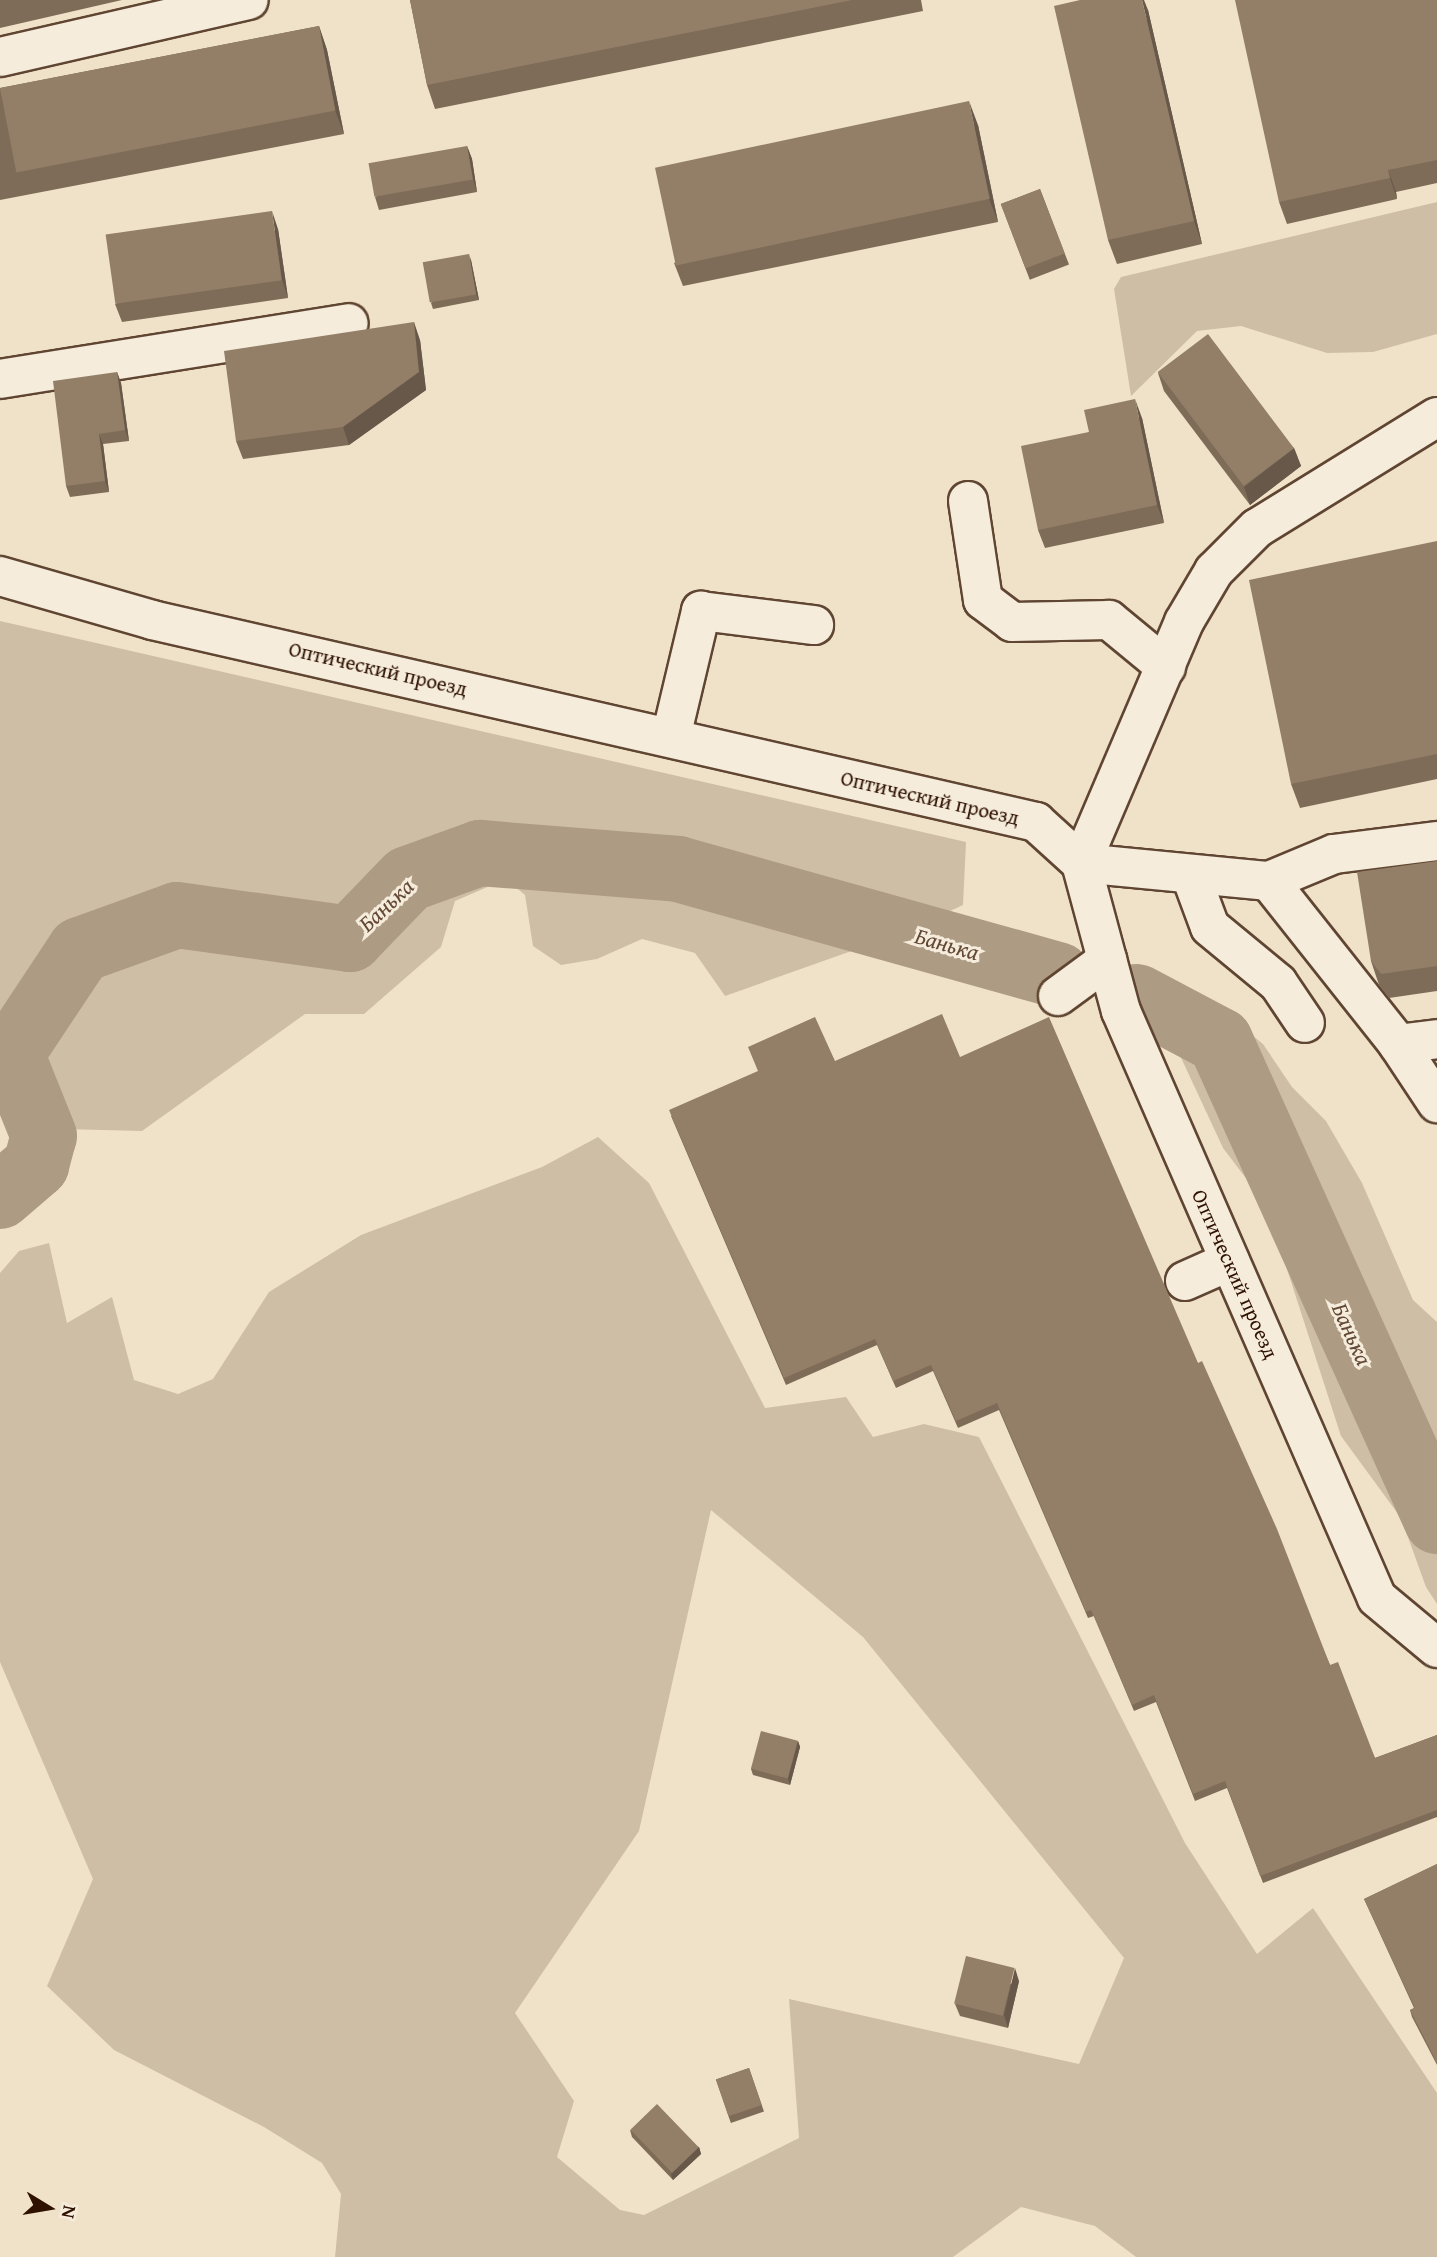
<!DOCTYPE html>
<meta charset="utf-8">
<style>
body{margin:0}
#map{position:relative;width:1437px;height:2257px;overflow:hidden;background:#f0e2c8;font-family:"Gentium Book Plus",serif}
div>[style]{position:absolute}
.green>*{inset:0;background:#cfbea6}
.river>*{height:66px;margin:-33px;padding:0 33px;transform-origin:33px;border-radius:33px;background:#ae9b84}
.roads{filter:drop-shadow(2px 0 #5f4532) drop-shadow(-2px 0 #5f4532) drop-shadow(0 2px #5f4532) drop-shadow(0 -2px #5f4532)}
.minor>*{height:38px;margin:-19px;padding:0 19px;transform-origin:19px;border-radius:19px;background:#f5ecdb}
.wall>*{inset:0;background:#7e6c59;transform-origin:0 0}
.shaded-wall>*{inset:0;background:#675849}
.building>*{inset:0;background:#937e68;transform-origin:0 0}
span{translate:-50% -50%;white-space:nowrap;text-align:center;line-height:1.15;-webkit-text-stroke:6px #f5ecdb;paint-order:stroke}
.street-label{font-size:21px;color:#2f1100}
.water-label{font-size:23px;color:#624835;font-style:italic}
.north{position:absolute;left:14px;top:2173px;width:70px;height:70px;-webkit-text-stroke:5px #f5ecdb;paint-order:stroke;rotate:101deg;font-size:19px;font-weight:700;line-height:28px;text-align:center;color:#2f1100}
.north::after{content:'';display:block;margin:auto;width:24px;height:32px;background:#2f1100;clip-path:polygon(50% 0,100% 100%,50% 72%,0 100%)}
</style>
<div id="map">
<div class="green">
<div style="clip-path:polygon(1437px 202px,1437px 334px,1373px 352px,1327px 353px,1241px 326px,1197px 331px,1131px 396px,1114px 289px,1121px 277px)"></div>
<div style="clip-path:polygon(0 621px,966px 842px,963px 905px,905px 932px,725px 996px,695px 953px,642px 939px,597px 959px,561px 965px,533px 946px,525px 895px,506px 879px,455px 901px,441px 947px,364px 1014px,305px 1014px,142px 1131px,63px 1129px,0 1051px)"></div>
<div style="clip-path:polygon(1137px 997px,1225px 1013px,1263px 1044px,1292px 1087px,1326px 1121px,1362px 1183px,1413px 1300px,1437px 1322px,1437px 1604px,1426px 1587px,1401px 1518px,1341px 1436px,1274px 1229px,1251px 1185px,1223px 1148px,1170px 1034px)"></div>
<div style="clip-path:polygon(evenodd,598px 1137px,649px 1183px,765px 1408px,846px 1397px,873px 1437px,924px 1424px,979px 1437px,1185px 1843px,1257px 1954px,1313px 1908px,1437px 2093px,1437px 2257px,1136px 2257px,1095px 2226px,1021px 2207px,953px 2257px,335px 2257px,341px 2194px,322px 2163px,264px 2127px,114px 2050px,47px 1986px,93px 1879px,0 1662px,0 1273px,19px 1251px,49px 1243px,67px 1323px,112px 1297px,134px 1380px,178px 1394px,213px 1379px,269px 1292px,361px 1235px,542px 1167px,598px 1137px,711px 1510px,863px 1637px,1124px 1958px,1079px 2064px,789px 1999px,799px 2138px,644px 2215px,620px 2210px,557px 2157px,574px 2101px,515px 2013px,639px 1831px,711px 1510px)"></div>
</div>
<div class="river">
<div style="left:1137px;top:997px;width:94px;rotate:27.9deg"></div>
<div style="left:1220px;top:1041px;width:527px;rotate:65.67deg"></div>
<div style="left:0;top:1196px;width:48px;rotate:-40.7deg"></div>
<div style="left:36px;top:1165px;width:30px;rotate:-75deg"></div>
<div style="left:44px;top:1136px;width:88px;rotate:-111.9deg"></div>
<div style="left:11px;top:1054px;width:125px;rotate:-56.4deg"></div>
<div style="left:80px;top:950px;width:103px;rotate:-19.8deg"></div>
<div style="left:177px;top:915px;width:175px;rotate:7.9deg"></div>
<div style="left:350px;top:939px;width:83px;rotate:-46deg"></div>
<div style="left:408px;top:879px;width:77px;rotate:-19.9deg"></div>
<div style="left:480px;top:853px;width:199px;rotate:4.6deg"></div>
<div style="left:678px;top:869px;width:395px;rotate:15.6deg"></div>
</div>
<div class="roads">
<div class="minor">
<div style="left:0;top:57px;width:255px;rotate:-12.9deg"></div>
<div style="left:0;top:379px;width:353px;rotate:-9.1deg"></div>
<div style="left:1437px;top:417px;width:211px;rotate:148.3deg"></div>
<div style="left:1257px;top:528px;width:61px;rotate:135deg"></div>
<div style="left:1214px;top:571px;width:59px;rotate:120.5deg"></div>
<div style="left:1184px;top:622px;width:262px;rotate:113.1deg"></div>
<div style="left:1081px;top:863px;width:189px;rotate:5.5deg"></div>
<div style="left:1269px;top:881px;width:208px;rotate:51.6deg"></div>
<div style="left:1398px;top:1044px;width:71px;rotate:56.5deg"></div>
<div style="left:968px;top:501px;width:100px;rotate:81.4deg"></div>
<div style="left:983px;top:600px;width:36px;rotate:37deg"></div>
<div style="left:1012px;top:622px;width:97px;rotate:-1.2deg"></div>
<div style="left:1109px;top:620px;width:74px;rotate:39.5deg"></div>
<div style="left:0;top:576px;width:158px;rotate:16.1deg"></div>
<div style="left:152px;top:620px;width:907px;rotate:12.87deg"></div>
<div style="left:1036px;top:822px;width:61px;rotate:42.3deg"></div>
<div style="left:1081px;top:863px;width:153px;rotate:74.9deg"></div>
<div style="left:1121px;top:1011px;width:640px;rotate:66.44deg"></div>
<div style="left:1377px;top:1598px;width:78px;rotate:39.8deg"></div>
<div style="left:671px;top:737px;width:130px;rotate:-76.6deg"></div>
<div style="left:701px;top:611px;width:114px;rotate:7.1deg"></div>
<div style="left:1191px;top:876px;width:54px;rotate:69.6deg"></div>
<div style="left:1210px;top:927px;width:88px;rotate:39.5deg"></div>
<div style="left:1278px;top:983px;width:48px;rotate:56deg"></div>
<div style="left:1269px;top:881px;width:70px;rotate:-22.6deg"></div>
<div style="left:1334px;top:854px;width:104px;rotate:-7.2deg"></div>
<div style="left:1058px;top:996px;width:61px;rotate:-36.3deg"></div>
<div style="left:1398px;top:1044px;width:39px;rotate:-7deg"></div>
<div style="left:1185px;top:1281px;width:49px;rotate:-24deg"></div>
</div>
</div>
<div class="wall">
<div style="clip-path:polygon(0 0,122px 0,0 28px)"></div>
<div style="clip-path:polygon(410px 0,921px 0,923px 11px,435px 109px,427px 85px)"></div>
<div style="clip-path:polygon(1437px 0,1437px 183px,1396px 192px,1397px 199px,1287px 224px,1279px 202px)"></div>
<div style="clip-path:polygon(1148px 10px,1202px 244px,1117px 264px,1108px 240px)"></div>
<div style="clip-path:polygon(319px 26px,327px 50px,344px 134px,0 200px,0 88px)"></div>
<div style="clip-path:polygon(978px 125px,998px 222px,683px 286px,674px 263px)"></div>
<div style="clip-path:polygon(467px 146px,472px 159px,477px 192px,379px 210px,375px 197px)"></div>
<div style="left:1040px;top:189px;width:81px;height:42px;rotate:69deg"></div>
<div style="clip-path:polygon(278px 229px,288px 298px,122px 322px,115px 304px)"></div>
<div style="clip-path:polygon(471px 260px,479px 300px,433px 309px,431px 303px)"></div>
<div style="clip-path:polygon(420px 340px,426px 390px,349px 445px,243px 459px,236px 441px)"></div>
<div style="clip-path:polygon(117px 372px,121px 383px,129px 441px,103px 444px,109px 492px,70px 497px,66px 486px)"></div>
<div style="clip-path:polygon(1158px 373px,1294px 448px,1301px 466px,1250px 505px,1164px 391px)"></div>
<div style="clip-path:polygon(1142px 418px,1164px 523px,1045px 548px,1038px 530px,1089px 432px)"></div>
<div style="clip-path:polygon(1437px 541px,1437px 779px,1300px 808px,1291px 784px)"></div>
<div style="clip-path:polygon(1437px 861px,1437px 991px,1389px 998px,1379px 985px,1371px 961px)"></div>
<div style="clip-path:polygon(960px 1057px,1198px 1363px,1330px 1665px,1375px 1758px,1437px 1735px,1437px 1817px,1263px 1883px,1227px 1788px,1195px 1801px,1156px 1702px,1134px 1711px,1094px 1616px,1088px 1618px,999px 1410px,958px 1428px,933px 1371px,896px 1388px,877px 1345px,786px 1385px,671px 1116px,835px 1061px)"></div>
<div style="clip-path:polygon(798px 1741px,800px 1747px,790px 1785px,753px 1775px,751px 1769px)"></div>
<div style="clip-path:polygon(1437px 1864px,1437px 2065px,1412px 2017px,1410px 2010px,1414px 2008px,1364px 1899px)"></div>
<div style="clip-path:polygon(1019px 1981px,1008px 2028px,960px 2016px,955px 2004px)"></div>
<div style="left:749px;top:2068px;width:46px;height:35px;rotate:71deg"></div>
<div style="clip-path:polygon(630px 2130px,699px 2147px,701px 2154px,673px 2180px,632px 2137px)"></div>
</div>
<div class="shaded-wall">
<div style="clip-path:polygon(1142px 0,1144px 0,1148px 10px,1202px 244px,1194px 221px)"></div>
<div style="clip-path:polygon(319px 26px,327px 50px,344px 134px,335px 110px)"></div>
<div style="clip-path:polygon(969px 101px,978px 125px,998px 222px,989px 199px)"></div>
<div style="clip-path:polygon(467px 146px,472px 159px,477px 192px,473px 179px)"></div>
<div style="clip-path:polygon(1388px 170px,1396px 192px,1397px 199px,1390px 178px)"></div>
<div style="clip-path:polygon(272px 211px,278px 229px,288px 298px,282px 280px)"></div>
<div style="clip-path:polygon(469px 254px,471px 260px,479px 300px,476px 294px)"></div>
<div style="clip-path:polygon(414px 322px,420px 340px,426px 390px,349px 445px,343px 427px)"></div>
<div style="clip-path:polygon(117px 372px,121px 383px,129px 441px,125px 430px)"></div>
<div style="clip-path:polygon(1135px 399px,1142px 418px,1164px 523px,1157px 505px)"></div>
<div style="clip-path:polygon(99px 434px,103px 444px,109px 492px,105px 481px)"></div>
<div style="clip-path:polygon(1294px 448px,1301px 466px,1250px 505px,1244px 487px)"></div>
<div style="clip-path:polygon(798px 1741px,800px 1747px,790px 1785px,788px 1779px)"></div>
<div style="clip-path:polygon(1015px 1968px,1019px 1981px,1008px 2028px,1004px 2015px)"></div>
<div style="clip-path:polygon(699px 2147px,701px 2154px,673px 2180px,671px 2174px)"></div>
</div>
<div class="building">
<div style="clip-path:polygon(410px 0,852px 0,427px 85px)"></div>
<div style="clip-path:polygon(1080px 0,1142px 0,1194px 221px,1108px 240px,1054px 6px)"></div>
<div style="clip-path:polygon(1235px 0,1437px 0,1437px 160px,1388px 170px,1390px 178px,1279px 202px)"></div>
<div style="left:319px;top:26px;width:86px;height:325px;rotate:79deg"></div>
<div style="left:969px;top:101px;width:100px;height:321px;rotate:78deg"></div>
<div style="left:467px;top:146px;width:34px;height:100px;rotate:80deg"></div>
<div style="left:1040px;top:189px;width:69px;height:42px;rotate:69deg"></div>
<div style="left:272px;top:211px;width:70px;height:168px;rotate:82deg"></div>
<div style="left:469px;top:254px;width:41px;height:47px;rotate:80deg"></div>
<div style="clip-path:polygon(414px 322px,419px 372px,343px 427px,236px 441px,224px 351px)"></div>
<div style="left:1208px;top:334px;width:143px;height:63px;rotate:53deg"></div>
<div style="clip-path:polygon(117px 372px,125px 430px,99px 434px,105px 481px,66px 486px,53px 381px)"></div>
<div style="clip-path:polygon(1135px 399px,1157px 505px,1038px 530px,1021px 446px,1089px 432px,1084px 410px)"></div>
<div style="clip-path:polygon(1437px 541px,1437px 754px,1291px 784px,1249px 580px)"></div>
<div style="clip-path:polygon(1437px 861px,1437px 966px,1381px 974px,1371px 961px,1357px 872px)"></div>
<div style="clip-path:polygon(942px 1014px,960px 1057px,1049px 1017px,1198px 1363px,1202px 1361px,1277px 1529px,1330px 1665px,1338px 1662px,1375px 1758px,1437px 1735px,1437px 1810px,1260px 1876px,1225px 1781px,1193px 1794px,1154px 1695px,1132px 1705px,1091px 1610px,1086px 1612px,997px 1403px,956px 1421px,931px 1365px,893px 1381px,875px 1339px,784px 1378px,669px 1110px,758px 1071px,748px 1047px,815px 1017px,835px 1061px)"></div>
<div style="left:761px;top:1731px;width:38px;height:39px;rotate:15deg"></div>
<div style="clip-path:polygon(1437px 1864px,1437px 2063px,1410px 2010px,1415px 2008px,1364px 1899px)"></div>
<div style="left:966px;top:1956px;width:50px;height:49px;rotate:14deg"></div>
<div style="left:749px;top:2068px;width:39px;height:35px;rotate:71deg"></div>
<div style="left:657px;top:2104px;width:60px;height:37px;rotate:46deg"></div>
</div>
<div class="street-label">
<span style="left:378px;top:669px;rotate:13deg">Оптический проезд</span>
<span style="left:930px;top:798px;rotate:13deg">Оптический проезд</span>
<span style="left:1235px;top:1274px;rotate:66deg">Оптический проезд</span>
</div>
<div class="water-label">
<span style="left:386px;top:905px;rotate:-43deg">Банька</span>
<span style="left:947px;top:944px;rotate:16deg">Банька</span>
<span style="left:1352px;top:1334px;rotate:66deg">Банька</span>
</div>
<div class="north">N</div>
</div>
